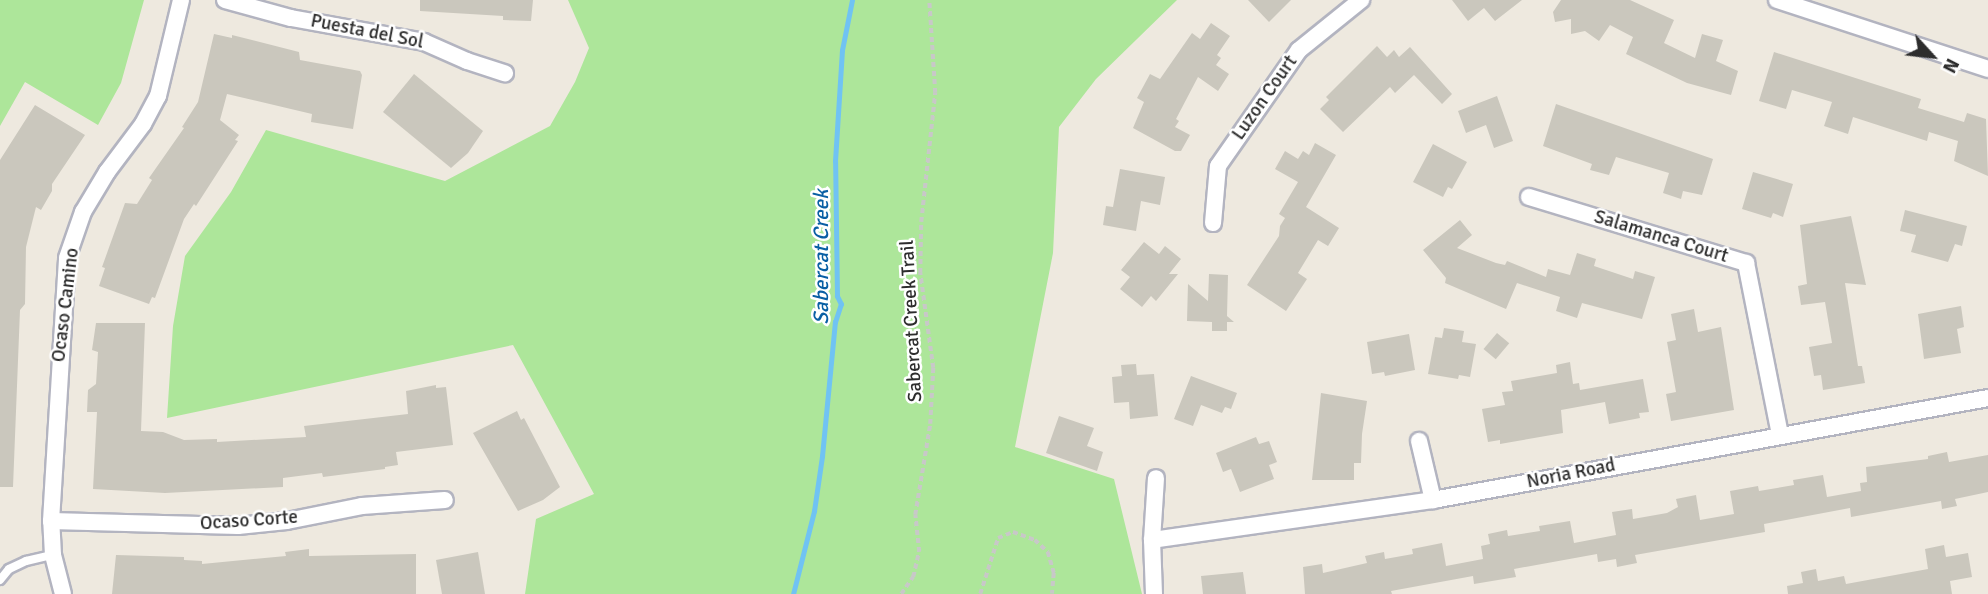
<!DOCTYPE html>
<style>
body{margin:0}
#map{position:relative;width:1988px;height:594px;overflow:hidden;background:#eee9df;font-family:Signika,sans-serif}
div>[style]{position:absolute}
.green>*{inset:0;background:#ade69a}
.stream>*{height:5px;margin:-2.5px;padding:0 2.5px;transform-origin:2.5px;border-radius:2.5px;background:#70c3f3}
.building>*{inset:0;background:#cac7bd;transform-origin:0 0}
.path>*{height:3.5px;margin-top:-1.75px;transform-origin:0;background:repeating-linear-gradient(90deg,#c8c8c8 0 5px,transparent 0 8.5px)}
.roads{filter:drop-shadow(2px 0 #b3b4c0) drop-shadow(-2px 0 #b3b4c0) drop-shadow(0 2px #b3b4c0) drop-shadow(0 -2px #b3b4c0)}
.lane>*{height:8px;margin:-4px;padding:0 4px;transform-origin:4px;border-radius:4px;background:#fff}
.street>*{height:16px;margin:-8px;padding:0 8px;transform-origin:8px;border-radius:8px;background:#fff}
span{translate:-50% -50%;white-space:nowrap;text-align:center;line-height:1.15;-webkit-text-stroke:5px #fff;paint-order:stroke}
.street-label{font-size:19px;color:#2d2d2d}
.water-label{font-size:21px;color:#095fa4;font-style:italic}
.north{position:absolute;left:1897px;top:21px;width:70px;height:70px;-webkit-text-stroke:5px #fff;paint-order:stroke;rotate:117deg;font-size:19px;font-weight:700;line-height:28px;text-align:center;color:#2d2d2d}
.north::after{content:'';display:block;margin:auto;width:24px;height:32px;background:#2d2d2d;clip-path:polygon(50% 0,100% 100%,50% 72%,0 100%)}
</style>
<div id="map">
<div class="green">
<div style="clip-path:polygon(0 0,144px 0,121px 83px,98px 125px,25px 82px,0 126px)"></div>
<div style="clip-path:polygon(568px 0,1177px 0,1096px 79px,1059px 127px,1053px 253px,1015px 447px,1114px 479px,1142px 594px,525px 594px,536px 519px,594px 494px,513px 345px,167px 418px,173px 326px,185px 256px,231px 192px,266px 130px,445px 181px,550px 126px,575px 82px,589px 48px)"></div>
</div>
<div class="stream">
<div style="left:793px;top:594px;width:86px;rotate:-75.8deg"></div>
<div style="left:814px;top:511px;width:56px;rotate:-81.7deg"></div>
<div style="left:822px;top:456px;width:135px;rotate:-84.5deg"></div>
<div style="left:835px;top:322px;width:19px;rotate:-72deg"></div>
<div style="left:841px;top:304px;width:9px;rotate:-117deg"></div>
<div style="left:837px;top:296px;width:135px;rotate:-90.8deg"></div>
<div style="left:835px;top:161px;width:111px;rotate:-86.4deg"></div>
<div style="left:842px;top:50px;width:51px;rotate:-78.7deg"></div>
</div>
<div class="building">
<div style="clip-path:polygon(420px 0,533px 0,531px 21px,503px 20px,503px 16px,420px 11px)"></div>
<div style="clip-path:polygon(1248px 0,1291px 0,1269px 22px)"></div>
<div style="clip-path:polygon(1452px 0,1522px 0,1495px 21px,1484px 8px,1468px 21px)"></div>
<div style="clip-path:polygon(1561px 0,1630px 0,1674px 20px,1664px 43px,1695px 58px,1702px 34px,1723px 40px,1716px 61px,1738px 71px,1731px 95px,1687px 83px,1626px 54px,1633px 37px,1610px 25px,1599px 41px,1585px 31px,1571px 34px,1571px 19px,1555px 22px,1553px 12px)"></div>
<div style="clip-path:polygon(1211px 23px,1230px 36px,1217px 55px,1221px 58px,1216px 65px,1229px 74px,1218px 91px,1198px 77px,1176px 119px,1179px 121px,1175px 127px,1190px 135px,1181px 151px,1175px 151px,1133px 128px,1144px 102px,1137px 98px,1150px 74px,1160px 79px,1192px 33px,1200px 39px)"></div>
<div style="clip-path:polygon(214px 34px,232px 38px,232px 35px,299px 52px,300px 60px,360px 71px,362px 75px,353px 129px,311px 122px,312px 114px,227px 94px,220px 120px,239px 135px,235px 140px,238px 141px,196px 206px,194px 204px,184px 219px,155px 298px,152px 297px,149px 304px,99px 286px,105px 268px,102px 267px,125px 203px,137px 204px,152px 180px,149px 178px,184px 128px,182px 127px,198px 102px)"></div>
<div style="clip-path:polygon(1377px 46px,1387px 57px,1394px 50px,1399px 57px,1410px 47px,1452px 94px,1442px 104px,1414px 75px,1395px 93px,1390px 87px,1343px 132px,1320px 109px,1329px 100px,1326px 97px)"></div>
<div style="clip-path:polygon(1774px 52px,1921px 99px,1918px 108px,1964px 122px,1967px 113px,1986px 119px,1988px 176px,1954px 161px,1958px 141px,1929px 132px,1927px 141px,1853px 117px,1848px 134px,1824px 126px,1832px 102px,1792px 90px,1786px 109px,1759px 101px)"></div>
<div style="clip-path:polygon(414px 74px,483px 131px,468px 153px,451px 168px,383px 112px)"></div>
<div style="clip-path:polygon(1497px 96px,1513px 141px,1494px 148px,1486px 125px,1466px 133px,1458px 111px)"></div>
<div style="clip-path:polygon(1556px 104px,1713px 159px,1702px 195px,1683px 191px,1681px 199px,1663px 193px,1669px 173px,1616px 157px,1609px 175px,1590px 170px,1592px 164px,1543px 146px)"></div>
<div style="clip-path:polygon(35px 105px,85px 135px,52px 184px,52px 191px,41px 210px,36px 207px,26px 247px,25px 304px,20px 310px,13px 487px,0 487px,0 160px)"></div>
<div style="clip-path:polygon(1315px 143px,1336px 155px,1306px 207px,1339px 228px,1328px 246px,1318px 240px,1298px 273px,1307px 279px,1286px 311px,1247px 285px,1279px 236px,1280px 226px,1285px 218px,1279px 214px,1298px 182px,1275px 169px,1285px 151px,1298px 159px,1303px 151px,1309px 155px)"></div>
<div style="clip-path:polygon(1433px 144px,1467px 162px,1452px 189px,1448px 187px,1443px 197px,1413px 182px)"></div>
<div style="clip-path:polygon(1120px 169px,1165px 177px,1160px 205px,1141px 201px,1136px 231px,1103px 225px,1106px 206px,1113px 207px)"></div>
<div style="clip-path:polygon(1753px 172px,1793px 184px,1783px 217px,1773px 213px,1771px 218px,1742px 209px)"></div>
<div style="clip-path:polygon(1905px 210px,1967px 226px,1962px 246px,1955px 244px,1948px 262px,1911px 252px,1916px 235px,1900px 231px)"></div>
<div style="clip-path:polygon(1851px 216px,1866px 285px,1845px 283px,1858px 366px,1862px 366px,1865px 383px,1823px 390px,1821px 375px,1814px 376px,1809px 347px,1832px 343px,1825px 302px,1801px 305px,1798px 286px,1807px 284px,1800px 225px)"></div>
<div style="clip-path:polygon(1460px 220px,1472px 235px,1457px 248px,1496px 263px,1505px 265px,1507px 261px,1546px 277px,1548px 269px,1570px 275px,1577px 253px,1596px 259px,1594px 266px,1633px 279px,1635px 271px,1655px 277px,1642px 319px,1582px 303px,1577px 318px,1556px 311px,1560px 297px,1517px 283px,1506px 309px,1445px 283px,1446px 278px,1423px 250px)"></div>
<div style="clip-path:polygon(1144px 242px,1159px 254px,1165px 246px,1181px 259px,1169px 274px,1178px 274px,1156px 301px,1151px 296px,1142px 307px,1120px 289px,1130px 277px,1121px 270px)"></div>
<div style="clip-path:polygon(1209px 274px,1228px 275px,1227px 316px,1234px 322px,1227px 322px,1227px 331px,1212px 331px,1212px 322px,1187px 321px,1188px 284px,1208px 301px)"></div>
<div style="clip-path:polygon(1961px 306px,1964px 327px,1957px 329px,1961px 353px,1924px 359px,1918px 314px)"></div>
<div style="clip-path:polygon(1694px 309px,1698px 332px,1721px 327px,1734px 410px,1671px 421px,1666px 394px,1676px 392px,1667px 342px,1676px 340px,1671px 314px)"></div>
<div style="clip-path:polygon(96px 323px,145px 323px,141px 431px,163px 432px,184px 440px,217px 439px,217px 442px,306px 437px,304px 426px,408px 414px,406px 391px,436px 385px,436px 388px,446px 387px,453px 445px,396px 452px,398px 465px,385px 467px,385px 469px,323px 477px,322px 473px,283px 478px,283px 487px,165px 493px,93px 489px,97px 412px,87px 412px,88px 390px,96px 384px,98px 352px,92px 350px)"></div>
<div style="clip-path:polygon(1444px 328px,1464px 331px,1462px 342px,1476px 344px,1470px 377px,1459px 375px,1458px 379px,1428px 374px,1435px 337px,1442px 338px)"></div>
<div style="left:1497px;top:333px;width:16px;height:21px;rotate:40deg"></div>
<div style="clip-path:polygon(1409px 334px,1415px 370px,1385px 376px,1384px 372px,1372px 374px,1367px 342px)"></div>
<div style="clip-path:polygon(1570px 362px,1573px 384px,1579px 383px,1580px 390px,1643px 379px,1649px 412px,1639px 413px,1640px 418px,1609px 424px,1605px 402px,1561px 410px,1563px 433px,1500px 444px,1500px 440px,1488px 442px,1482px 409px,1505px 405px,1502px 392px,1513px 391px,1511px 381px,1557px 373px,1556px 365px)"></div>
<div style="clip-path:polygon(1136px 364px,1137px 375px,1154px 374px,1158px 416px,1130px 419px,1129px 402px,1114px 403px,1112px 377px,1122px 376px,1121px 365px)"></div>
<div style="clip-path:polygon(1191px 376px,1237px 393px,1231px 409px,1225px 407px,1222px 413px,1201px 405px,1193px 426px,1174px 419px)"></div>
<div style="clip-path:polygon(1321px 393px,1367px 401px,1362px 434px,1361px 463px,1354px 463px,1354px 480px,1312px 480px)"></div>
<div style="clip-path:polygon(517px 411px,521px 420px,524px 418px,560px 487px,543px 500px,518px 511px,473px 433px)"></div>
<div style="clip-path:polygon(1059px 416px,1094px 428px,1087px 446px,1103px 452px,1097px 471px,1046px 453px)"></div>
<div style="clip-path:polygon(1256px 437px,1259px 444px,1269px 441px,1277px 462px,1269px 465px,1274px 479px,1240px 492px,1231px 469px,1223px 472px,1216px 453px)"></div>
<div style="clip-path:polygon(1947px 452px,1949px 462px,1988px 455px,1988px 492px,1955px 499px,1957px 506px,1942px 509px,1941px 501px,1851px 517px,1850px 508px,1764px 524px,1765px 532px,1635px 555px,1637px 563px,1617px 567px,1616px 559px,1598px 562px,1597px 554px,1514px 569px,1516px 577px,1474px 584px,1473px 576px,1391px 591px,1392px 594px,1305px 594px,1303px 567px,1322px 564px,1323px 573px,1367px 563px,1365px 556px,1384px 552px,1385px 559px,1413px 554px,1412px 549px,1442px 543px,1446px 566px,1483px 559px,1481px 546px,1490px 544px,1488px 534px,1507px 530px,1508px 536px,1540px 531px,1539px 526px,1570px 521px,1574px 543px,1616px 535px,1612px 512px,1632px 509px,1633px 519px,1667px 513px,1678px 507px,1676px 499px,1696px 495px,1700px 520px,1734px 514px,1730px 491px,1758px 486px,1759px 491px,1794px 485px,1793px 480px,1823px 475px,1827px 497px,1861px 491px,1860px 483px,1867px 482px,1866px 467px,1928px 459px,1928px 456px)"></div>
<div style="clip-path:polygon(1944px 545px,1946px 557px,1968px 553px,1972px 577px,1950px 581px,1952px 594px,1788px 594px,1787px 586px,1803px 583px,1801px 572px,1816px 569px,1818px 581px,1844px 576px,1846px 584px,1928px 569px,1925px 549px)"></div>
<div style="clip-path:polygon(309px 549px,309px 556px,416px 554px,416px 594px,112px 594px,116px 555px,184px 557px,184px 560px,202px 561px,202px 564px,286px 556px,285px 552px)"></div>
<div style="clip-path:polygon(478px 552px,485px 594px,442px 594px,436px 560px)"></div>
<div style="clip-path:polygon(1243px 572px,1246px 594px,1203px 594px,1201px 576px)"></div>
</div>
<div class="path">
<div style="left:901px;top:594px;width:21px;rotate:-55deg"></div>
<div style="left:913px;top:577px;width:26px;rotate:-77deg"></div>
<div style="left:919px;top:552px;width:37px;rotate:-96deg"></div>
<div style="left:915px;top:515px;width:92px;rotate:-80.6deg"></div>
<div style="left:930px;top:424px;width:56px;rotate:-86.9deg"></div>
<div style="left:933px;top:368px;width:96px;rotate:-97.8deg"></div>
<div style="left:920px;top:273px;width:51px;rotate:-88.9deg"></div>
<div style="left:921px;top:222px;width:130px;rotate:-83.8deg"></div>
<div style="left:935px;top:93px;width:93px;rotate:-93.7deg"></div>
<div style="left:980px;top:594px;width:59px;rotate:-72.2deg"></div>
<div style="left:998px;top:538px;width:16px;rotate:-22deg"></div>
<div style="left:1013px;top:532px;width:23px;rotate:20deg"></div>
<div style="left:1035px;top:540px;width:18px;rotate:43deg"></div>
<div style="left:1048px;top:552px;width:22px;rotate:74deg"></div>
<div style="left:1054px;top:573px;width:21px;rotate:95deg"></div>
</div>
<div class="roads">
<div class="lane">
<div style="left:0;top:580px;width:14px;rotate:-51deg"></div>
<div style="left:9px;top:569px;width:19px;rotate:-25deg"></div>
<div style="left:26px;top:561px;width:28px;rotate:-13deg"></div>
</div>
<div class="street">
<div style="left:225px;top:0;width:68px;rotate:15.3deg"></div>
<div style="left:291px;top:18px;width:135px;rotate:10.2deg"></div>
<div style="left:424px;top:42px;width:47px;rotate:23.8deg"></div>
<div style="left:467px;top:61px;width:40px;rotate:18deg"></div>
<div style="left:1777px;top:0;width:222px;rotate:18.1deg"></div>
<div style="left:1529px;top:197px;width:227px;rotate:16.9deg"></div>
<div style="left:1746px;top:263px;width:174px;rotate:78.8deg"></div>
<div style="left:1213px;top:223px;width:57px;rotate:-85deg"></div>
<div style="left:1218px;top:166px;width:141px;rotate:-55.1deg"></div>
<div style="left:1299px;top:50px;width:80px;rotate:-38.9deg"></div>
<div style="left:1419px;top:441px;width:61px;rotate:76.7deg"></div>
<div style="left:51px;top:521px;width:187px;rotate:1.5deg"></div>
<div style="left:238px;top:526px;width:49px;rotate:-5.8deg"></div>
<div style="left:287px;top:521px;width:76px;rotate:-11.3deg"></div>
<div style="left:362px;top:506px;width:83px;rotate:-4.1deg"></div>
<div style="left:1152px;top:540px;width:284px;rotate:-8.1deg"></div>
<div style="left:1433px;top:500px;width:564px;rotate:-10.41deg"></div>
<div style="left:63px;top:594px;width:40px;rotate:-104.4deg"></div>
<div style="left:53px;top:555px;width:34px;rotate:-93deg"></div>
<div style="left:51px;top:521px;width:263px;rotate:-86.5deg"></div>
<div style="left:67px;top:258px;width:49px;rotate:-70.8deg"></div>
<div style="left:83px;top:212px;width:47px;rotate:-59deg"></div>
<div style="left:107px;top:172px;width:60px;rotate:-53.1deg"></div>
<div style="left:143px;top:124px;width:32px;rotate:-62deg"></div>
<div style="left:158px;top:96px;width:99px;rotate:-76.5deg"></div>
<div style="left:1154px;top:594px;width:54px;rotate:-92.1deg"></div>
<div style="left:1152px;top:540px;width:62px;rotate:-86.3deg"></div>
</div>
</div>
<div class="street-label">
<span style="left:367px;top:32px;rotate:11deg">Puesta del Sol</span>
<span style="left:1265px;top:98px;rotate:-55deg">Luzon Court</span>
<span style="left:1661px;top:237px;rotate:17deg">Salamanca Court</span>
<span style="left:66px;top:305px;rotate:-83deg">Ocaso Camino</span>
<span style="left:912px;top:321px;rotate:-93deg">Sabercat Creek Trail</span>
<span style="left:1571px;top:474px;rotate:-11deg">Noria Road</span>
<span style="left:249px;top:521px;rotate:-4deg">Ocaso Corte</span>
</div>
<div class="water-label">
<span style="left:821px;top:257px;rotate:-90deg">Sabercat Creek</span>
</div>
<div class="north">N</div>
</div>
